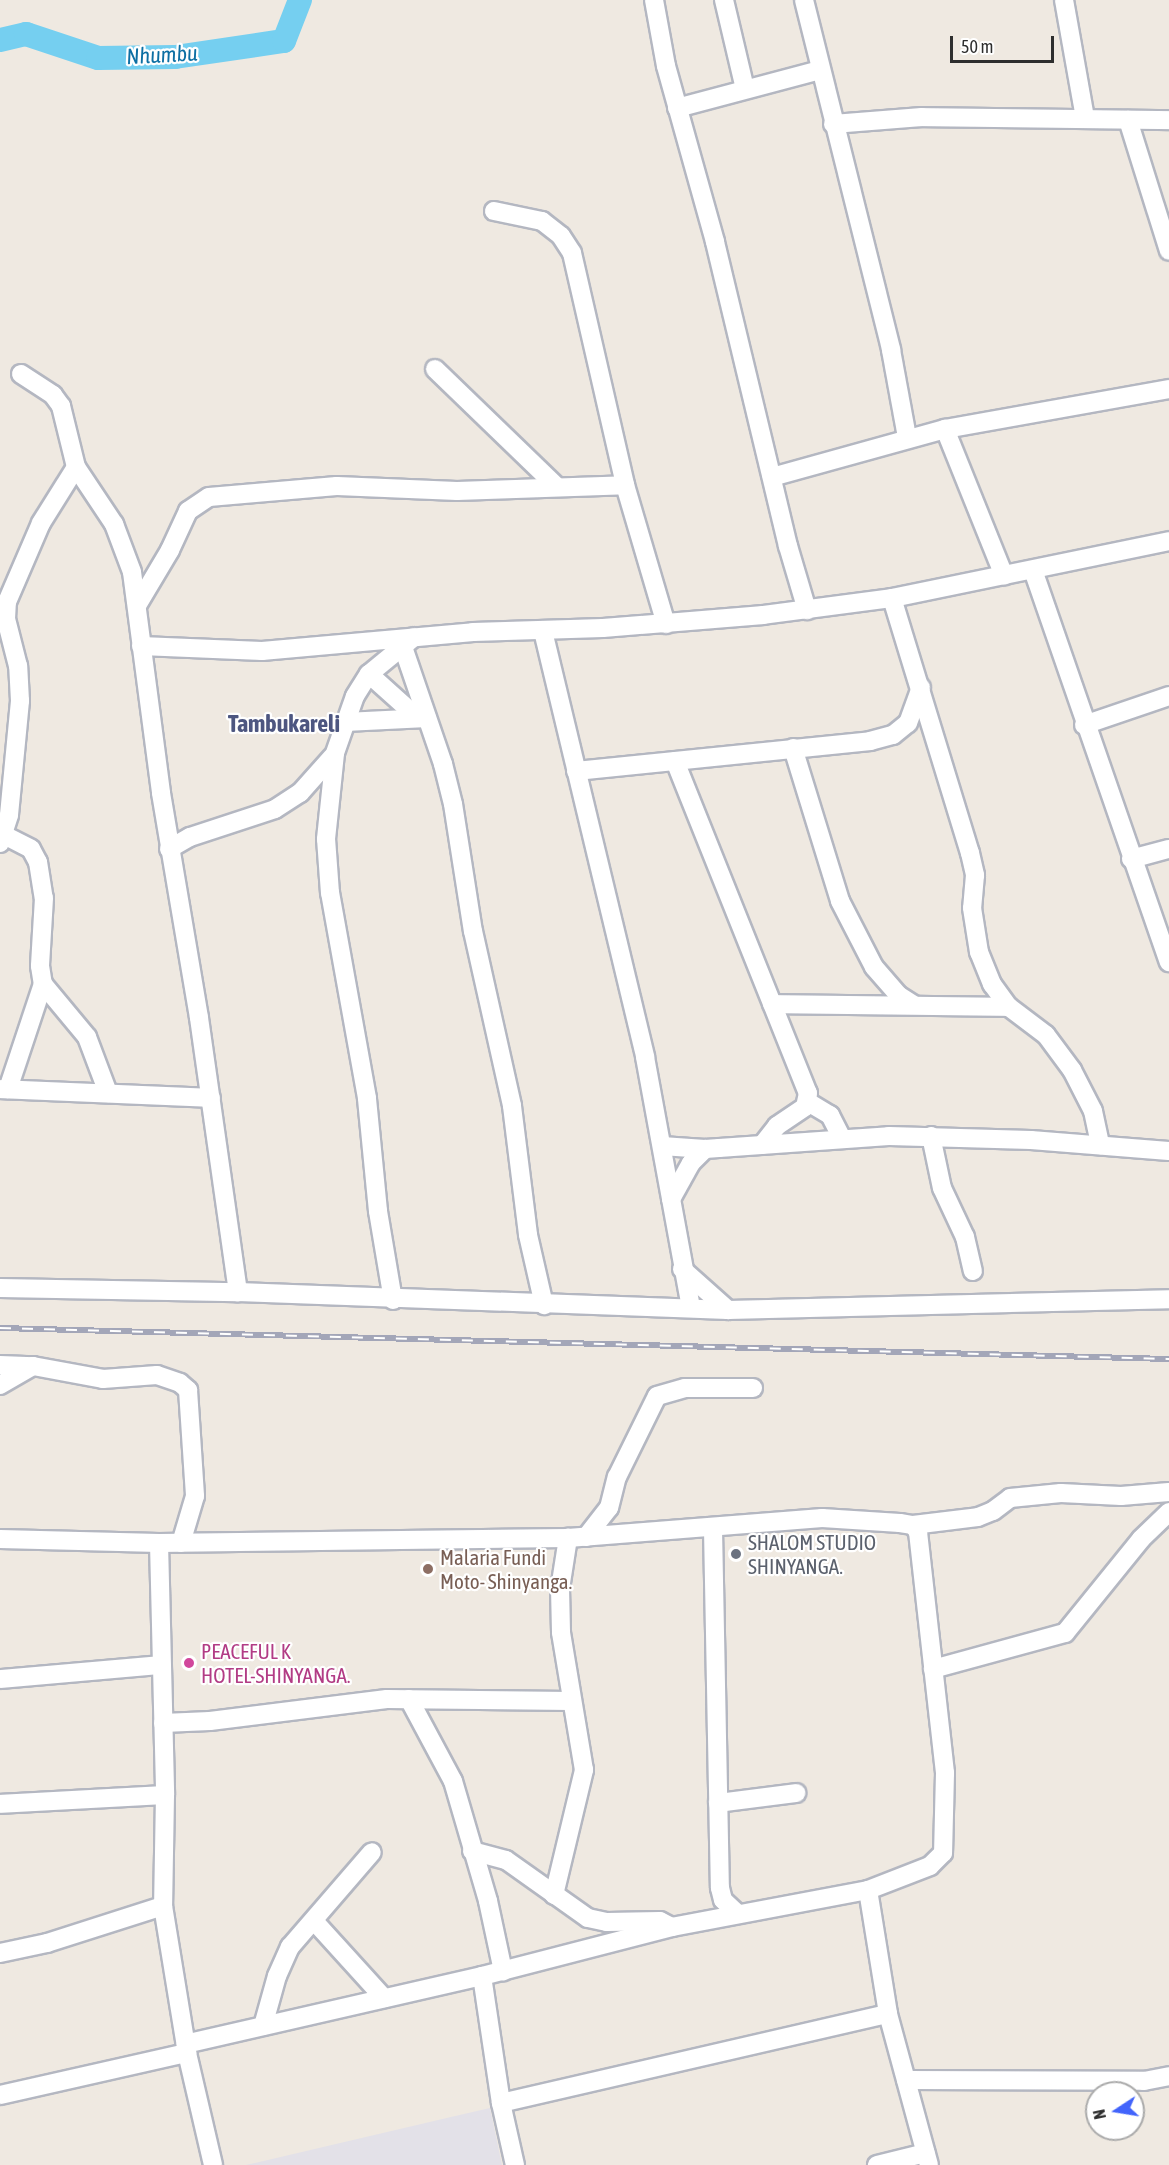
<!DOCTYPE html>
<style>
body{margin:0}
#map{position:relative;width:1169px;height:2165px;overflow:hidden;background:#efe9e1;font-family:"Asap Condensed",sans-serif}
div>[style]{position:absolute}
.industrial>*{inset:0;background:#e3e1e8}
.river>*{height:24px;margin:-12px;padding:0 12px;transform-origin:12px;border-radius:12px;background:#75cff0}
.roads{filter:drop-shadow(2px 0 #b4b7c1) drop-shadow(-2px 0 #b4b7c1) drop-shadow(0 2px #b4b7c1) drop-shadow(0 -2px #b4b7c1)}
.minor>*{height:18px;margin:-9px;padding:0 9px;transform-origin:9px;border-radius:9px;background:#fff}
.rail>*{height:6px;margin-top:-3px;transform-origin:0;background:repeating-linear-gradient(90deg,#fff 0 11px,#a3a6b8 0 22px);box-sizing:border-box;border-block:2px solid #a3a6b8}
.dots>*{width:16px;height:16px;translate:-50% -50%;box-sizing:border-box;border:3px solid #fff;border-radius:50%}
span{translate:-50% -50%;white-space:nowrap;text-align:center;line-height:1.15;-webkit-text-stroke:4.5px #fff;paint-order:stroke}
.worship-label{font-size:21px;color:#5b616d}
.left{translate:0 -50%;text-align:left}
.education-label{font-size:21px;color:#785e54}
.hotel-label{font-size:21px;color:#b23c85}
.water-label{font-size:22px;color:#0d6fa3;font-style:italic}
.quarter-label{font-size:24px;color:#4d5680;font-weight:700}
.north{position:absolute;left:1085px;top:2081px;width:60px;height:60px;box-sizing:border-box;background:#fff;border:2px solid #ababab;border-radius:50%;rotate:258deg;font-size:16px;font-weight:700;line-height:24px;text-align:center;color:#2e2e2e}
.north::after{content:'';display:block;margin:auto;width:21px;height:27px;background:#4264fb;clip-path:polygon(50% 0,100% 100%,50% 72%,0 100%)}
.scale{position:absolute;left:950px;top:36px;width:104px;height:27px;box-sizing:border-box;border:3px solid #2e2e2e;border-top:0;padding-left:8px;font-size:18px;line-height:21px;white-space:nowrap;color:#2e2e2e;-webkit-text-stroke:4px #fff;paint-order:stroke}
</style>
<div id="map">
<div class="industrial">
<div style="clip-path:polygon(490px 2108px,502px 2165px,246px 2165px,451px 2117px)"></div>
</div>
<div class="river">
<div style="left:0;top:40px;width:27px;rotate:-13deg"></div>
<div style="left:26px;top:34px;width:76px;rotate:18.4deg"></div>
<div style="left:98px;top:58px;width:77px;rotate:-0.7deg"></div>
<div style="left:175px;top:57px;width:110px;rotate:-8.4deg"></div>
<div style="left:284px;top:41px;width:44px;rotate:-68.7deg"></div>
</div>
<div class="roads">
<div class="minor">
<div style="left:654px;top:0;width:67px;rotate:79.7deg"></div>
<div style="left:666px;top:66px;width:183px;rotate:74.4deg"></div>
<div style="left:715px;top:242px;width:313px;rotate:76.5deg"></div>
<div style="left:788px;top:546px;width:67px;rotate:73.5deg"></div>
<div style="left:724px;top:0;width:91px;rotate:76.7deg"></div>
<div style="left:804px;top:0;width:361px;rotate:76deg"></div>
<div style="left:891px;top:350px;width:88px;rotate:79.6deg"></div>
<div style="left:1064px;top:0;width:120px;rotate:79.9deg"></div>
<div style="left:677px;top:108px;width:148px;rotate:-14.9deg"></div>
<div style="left:1128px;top:120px;width:137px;rotate:72.6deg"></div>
<div style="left:833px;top:124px;width:89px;rotate:-4.5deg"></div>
<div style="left:922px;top:117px;width:247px;rotate:0.7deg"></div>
<div style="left:494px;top:211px;width:49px;rotate:11.8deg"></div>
<div style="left:542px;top:221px;width:24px;rotate:38deg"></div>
<div style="left:561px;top:236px;width:20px;rotate:57deg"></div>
<div style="left:572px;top:253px;width:238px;rotate:77.1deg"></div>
<div style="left:625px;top:485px;width:145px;rotate:73.6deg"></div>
<div style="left:435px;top:369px;width:168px;rotate:44deg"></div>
<div style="left:21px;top:374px;width:38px;rotate:33deg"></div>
<div style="left:53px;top:395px;width:14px;rotate:54deg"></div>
<div style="left:61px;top:406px;width:63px;rotate:76.2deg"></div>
<div style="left:76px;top:467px;width:69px;rotate:56.3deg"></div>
<div style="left:114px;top:524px;width:51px;rotate:69.4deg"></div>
<div style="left:132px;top:572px;width:223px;rotate:82.5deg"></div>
<div style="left:161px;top:793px;width:228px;rotate:80.4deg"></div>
<div style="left:199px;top:1018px;width:277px;rotate:81.9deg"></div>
<div style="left:945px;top:429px;width:158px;rotate:68.1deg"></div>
<div style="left:772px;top:477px;width:180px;rotate:-15.5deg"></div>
<div style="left:945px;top:429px;width:228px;rotate:-10.1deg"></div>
<div style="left:1033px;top:570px;width:415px;rotate:70.9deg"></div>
<div style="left:892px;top:598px;width:267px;rotate:73deg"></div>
<div style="left:970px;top:853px;width:23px;rotate:77deg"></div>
<div style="left:975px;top:875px;width:33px;rotate:95deg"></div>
<div style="left:972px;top:908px;width:45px;rotate:81deg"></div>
<div style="left:979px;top:952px;width:35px;rotate:68deg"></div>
<div style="left:992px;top:984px;width:29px;rotate:54deg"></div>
<div style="left:1009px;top:1007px;width:46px;rotate:37.1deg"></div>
<div style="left:1046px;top:1035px;width:44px;rotate:53.4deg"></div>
<div style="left:1072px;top:1070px;width:46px;rotate:62.9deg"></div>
<div style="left:1093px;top:1111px;width:35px;rotate:78deg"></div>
<div style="left:138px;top:604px;width:63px;rotate:-59.3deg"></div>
<div style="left:170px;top:550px;width:43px;rotate:-65.2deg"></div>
<div style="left:188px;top:511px;width:25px;rotate:-34deg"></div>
<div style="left:209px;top:497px;width:128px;rotate:-4.9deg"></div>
<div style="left:337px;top:486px;width:120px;rotate:2.4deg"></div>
<div style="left:457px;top:491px;width:168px;rotate:-2deg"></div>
<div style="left:543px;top:631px;width:438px;rotate:76.5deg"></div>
<div style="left:645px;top:1057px;width:255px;rotate:79.6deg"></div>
<div style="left:141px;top:646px;width:121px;rotate:2.4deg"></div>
<div style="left:262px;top:651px;width:212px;rotate:-5.1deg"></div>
<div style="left:473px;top:632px;width:130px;rotate:-1.8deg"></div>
<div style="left:603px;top:628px;width:161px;rotate:-4.6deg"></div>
<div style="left:763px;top:615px;width:130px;rotate:-7.5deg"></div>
<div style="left:892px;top:598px;width:283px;rotate:-11.6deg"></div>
<div style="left:403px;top:647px;width:124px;rotate:71.1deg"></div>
<div style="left:443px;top:764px;width:41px;rotate:76deg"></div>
<div style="left:453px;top:804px;width:129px;rotate:81.1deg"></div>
<div style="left:473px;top:931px;width:179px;rotate:77.4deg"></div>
<div style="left:512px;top:1106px;width:130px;rotate:82.9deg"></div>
<div style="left:528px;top:1235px;width:72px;rotate:77.1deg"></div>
<div style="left:369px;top:674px;width:66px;rotate:41.9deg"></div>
<div style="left:345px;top:722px;width:82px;rotate:-2.8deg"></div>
<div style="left:1084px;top:725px;width:90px;rotate:-18.8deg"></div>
<div style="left:793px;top:748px;width:160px;rotate:72.9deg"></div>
<div style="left:840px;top:901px;width:74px;rotate:62.7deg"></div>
<div style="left:874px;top:967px;width:37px;rotate:49deg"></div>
<div style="left:898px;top:995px;width:19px;rotate:32deg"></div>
<div style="left:675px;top:761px;width:358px;rotate:68.2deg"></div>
<div style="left:808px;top:1093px;width:14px;rotate:102deg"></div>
<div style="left:805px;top:1107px;width:34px;rotate:146deg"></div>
<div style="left:777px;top:1126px;width:24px;rotate:128deg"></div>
<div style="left:576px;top:771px;width:296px;rotate:-5.8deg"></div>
<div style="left:870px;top:741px;width:24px;rotate:-15deg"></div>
<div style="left:893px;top:735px;width:19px;rotate:-39deg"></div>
<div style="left:908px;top:723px;width:38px;rotate:-70deg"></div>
<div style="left:4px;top:835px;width:30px;rotate:27deg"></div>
<div style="left:31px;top:849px;width:15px;rotate:62deg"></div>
<div style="left:38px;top:862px;width:36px;rotate:81deg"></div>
<div style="left:44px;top:898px;width:68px;rotate:93.4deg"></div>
<div style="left:40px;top:966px;width:18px;rotate:81deg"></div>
<div style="left:43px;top:984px;width:69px;rotate:50.3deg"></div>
<div style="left:87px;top:1037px;width:60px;rotate:69.4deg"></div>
<div style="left:0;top:843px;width:29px;rotate:-72deg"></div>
<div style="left:9px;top:815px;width:115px;rotate:-84.5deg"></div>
<div style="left:20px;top:701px;width:35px;rotate:-93deg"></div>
<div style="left:18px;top:666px;width:49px;rotate:-104.3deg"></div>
<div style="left:6px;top:619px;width:17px;rotate:-87deg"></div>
<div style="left:7px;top:602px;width:86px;rotate:-66.7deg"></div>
<div style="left:41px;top:523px;width:66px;rotate:-58deg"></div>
<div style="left:169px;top:849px;width:24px;rotate:-30deg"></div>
<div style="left:190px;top:837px;width:89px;rotate:-18.2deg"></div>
<div style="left:275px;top:809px;width:30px;rotate:-33deg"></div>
<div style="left:300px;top:793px;width:48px;rotate:-48.4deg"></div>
<div style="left:1131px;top:859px;width:39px;rotate:-15deg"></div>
<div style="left:772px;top:1004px;width:237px;rotate:0.7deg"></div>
<div style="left:0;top:1089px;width:211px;rotate:2.4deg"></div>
<div style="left:8px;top:1089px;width:111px;rotate:-71.6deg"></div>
<div style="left:808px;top:1102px;width:26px;rotate:31deg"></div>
<div style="left:830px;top:1115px;width:25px;rotate:63deg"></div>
<div style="left:931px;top:1136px;width:53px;rotate:78.1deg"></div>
<div style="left:942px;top:1188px;width:54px;rotate:64.9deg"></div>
<div style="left:965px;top:1237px;width:35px;rotate:77deg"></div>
<div style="left:662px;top:1146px;width:43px;rotate:4deg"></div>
<div style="left:671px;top:1199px;width:41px;rotate:-60.9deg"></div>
<div style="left:691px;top:1163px;width:20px;rotate:-45deg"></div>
<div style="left:705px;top:1149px;width:14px;rotate:-4deg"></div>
<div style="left:719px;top:1148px;width:170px;rotate:-4deg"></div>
<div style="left:889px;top:1136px;width:142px;rotate:1.6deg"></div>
<div style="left:1031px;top:1140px;width:138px;rotate:4.6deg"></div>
<div style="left:682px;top:1269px;width:62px;rotate:41.7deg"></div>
<div style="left:0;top:1288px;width:238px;rotate:1deg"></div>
<div style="left:238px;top:1292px;width:490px;rotate:2.1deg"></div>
<div style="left:728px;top:1310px;width:441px;rotate:-1.4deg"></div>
<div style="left:393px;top:1300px;width:90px;rotate:-99.6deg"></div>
<div style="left:378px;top:1211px;width:114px;rotate:-95.6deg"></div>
<div style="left:367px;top:1098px;width:208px;rotate:-100.2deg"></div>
<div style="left:330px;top:893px;width:54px;rotate:-94.2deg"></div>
<div style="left:326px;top:839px;width:86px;rotate:-84deg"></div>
<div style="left:335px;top:753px;width:60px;rotate:-70.7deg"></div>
<div style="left:355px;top:696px;width:26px;rotate:-58deg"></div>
<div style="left:369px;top:674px;width:58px;rotate:-39.4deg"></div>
<div style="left:0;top:1365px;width:33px;rotate:2deg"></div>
<div style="left:33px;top:1366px;width:71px;rotate:10.5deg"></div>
<div style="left:103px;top:1379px;width:54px;rotate:-4.2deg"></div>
<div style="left:157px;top:1375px;width:24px;rotate:19deg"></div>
<div style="left:180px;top:1383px;width:11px;rotate:41deg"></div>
<div style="left:188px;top:1390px;width:106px;rotate:86.2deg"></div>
<div style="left:195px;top:1496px;width:49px;rotate:106.6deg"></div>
<div style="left:0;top:1385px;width:38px;rotate:-30deg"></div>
<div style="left:913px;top:1525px;width:65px;rotate:-7deg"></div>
<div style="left:978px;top:1517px;width:16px;rotate:-22deg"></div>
<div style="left:993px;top:1511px;width:21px;rotate:-37deg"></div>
<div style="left:1010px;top:1498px;width:51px;rotate:-5.6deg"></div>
<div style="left:1061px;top:1493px;width:60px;rotate:2.9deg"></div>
<div style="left:1121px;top:1496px;width:48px;rotate:-4.8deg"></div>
<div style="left:713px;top:1529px;width:359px;rotate:88.9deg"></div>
<div style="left:720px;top:1888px;width:12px;rotate:76deg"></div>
<div style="left:723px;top:1900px;width:19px;rotate:43deg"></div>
<div style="left:586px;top:1537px;width:37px;rotate:-52deg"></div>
<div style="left:609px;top:1508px;width:32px;rotate:-76deg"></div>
<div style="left:617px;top:1477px;width:90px;rotate:-63.7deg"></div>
<div style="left:657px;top:1396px;width:29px;rotate:-16deg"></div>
<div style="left:685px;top:1388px;width:68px"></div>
<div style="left:0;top:1539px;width:159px;rotate:1.4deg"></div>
<div style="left:159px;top:1543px;width:409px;rotate:-0.7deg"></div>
<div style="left:568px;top:1538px;width:255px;rotate:-4.5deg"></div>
<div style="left:822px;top:1518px;width:78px;rotate:3.7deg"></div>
<div style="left:900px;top:1523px;width:13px;rotate:9deg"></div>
<div style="left:913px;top:1525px;width:9px;rotate:54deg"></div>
<div style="left:918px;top:1532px;width:243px;rotate:83.6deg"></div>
<div style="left:945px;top:1773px;width:80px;rotate:91.4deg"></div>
<div style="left:943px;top:1853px;width:18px;rotate:135deg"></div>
<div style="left:930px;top:1866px;width:66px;rotate:158.8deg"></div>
<div style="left:868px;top:1890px;width:199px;rotate:169.3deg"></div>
<div style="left:672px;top:1927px;width:196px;rotate:165.5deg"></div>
<div style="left:482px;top:1976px;width:304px;rotate:167.1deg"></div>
<div style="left:159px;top:1543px;width:252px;rotate:88.6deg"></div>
<div style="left:165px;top:1795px;width:111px;rotate:91deg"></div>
<div style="left:163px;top:1906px;width:149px;rotate:80.7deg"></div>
<div style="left:187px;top:2053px;width:115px;rotate:76.9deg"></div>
<div style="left:933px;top:1669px;width:137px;rotate:-15.3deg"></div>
<div style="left:1065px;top:1633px;width:121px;rotate:-51deg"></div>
<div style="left:1141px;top:1539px;width:39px;rotate:-44deg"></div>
<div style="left:0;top:1679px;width:162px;rotate:-5deg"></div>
<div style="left:409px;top:1699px;width:93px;rotate:61.8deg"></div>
<div style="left:453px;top:1781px;width:125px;rotate:73.7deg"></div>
<div style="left:488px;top:1901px;width:72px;rotate:77.9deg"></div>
<div style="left:163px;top:1723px;width:47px;rotate:-2.4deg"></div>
<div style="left:210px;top:1721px;width:178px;rotate:-7.1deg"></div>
<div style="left:387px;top:1699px;width:184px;rotate:0.6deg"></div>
<div style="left:718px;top:1803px;width:79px;rotate:-7.3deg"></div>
<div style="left:0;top:1804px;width:165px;rotate:-3.1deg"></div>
<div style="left:472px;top:1851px;width:35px;rotate:15deg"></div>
<div style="left:506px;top:1860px;width:100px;rotate:35.3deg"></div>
<div style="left:588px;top:1918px;width:19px;rotate:12deg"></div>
<div style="left:607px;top:1922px;width:53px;rotate:-1.1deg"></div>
<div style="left:660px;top:1921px;width:13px;rotate:27deg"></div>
<div style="left:868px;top:1890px;width:126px;rotate:80.8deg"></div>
<div style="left:888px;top:2014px;width:156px;rotate:74.8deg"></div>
<div style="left:554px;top:1895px;width:129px;rotate:-76.5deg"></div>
<div style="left:584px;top:1770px;width:140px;rotate:-99.5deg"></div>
<div style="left:561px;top:1632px;width:43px;rotate:-91.3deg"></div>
<div style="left:560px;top:1589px;width:52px;rotate:-81.1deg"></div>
<div style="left:315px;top:1922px;width:103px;rotate:47.8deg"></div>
<div style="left:0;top:1953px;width:48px;rotate:-12deg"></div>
<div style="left:47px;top:1943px;width:122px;rotate:-17.7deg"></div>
<div style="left:482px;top:1976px;width:128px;rotate:81.5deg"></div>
<div style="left:501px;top:2103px;width:64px;rotate:77.3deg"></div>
<div style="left:263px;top:2026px;width:52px;rotate:-74.4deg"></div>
<div style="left:277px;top:1976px;width:32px;rotate:-66deg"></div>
<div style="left:290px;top:1947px;width:125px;rotate:-49.2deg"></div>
<div style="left:906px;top:2080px;width:238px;rotate:0.2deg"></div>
<div style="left:1144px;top:2081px;width:25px;rotate:-11deg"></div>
<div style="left:0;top:2095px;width:192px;rotate:-12.7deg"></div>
<div style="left:501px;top:2103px;width:397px;rotate:-13deg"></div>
<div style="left:877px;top:2165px;width:50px;rotate:-13.8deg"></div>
</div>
</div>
<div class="rail">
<div style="left:0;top:1328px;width:1169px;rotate:1.52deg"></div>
</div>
<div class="dots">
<div style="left:736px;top:1554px;background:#6b7280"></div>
<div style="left:428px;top:1569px;background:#8d6e63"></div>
<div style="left:189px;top:1663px;background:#d1479c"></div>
</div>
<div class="worship-label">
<span class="left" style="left:748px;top:1554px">SHALOM STUDIO<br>SHINYANGA.</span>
</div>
<div class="education-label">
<span class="left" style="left:440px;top:1569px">Malaria Fundi<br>Moto- Shinyanga.</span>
</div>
<div class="hotel-label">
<span class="left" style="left:201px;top:1663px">PEACEFUL K<br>HOTEL-SHINYANGA.</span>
</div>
<div class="water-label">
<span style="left:162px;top:55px;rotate:-3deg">Nhumbu</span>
</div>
<div class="quarter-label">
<span style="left:284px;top:724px">Tambukareli</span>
</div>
<div class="north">N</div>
<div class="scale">50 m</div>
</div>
